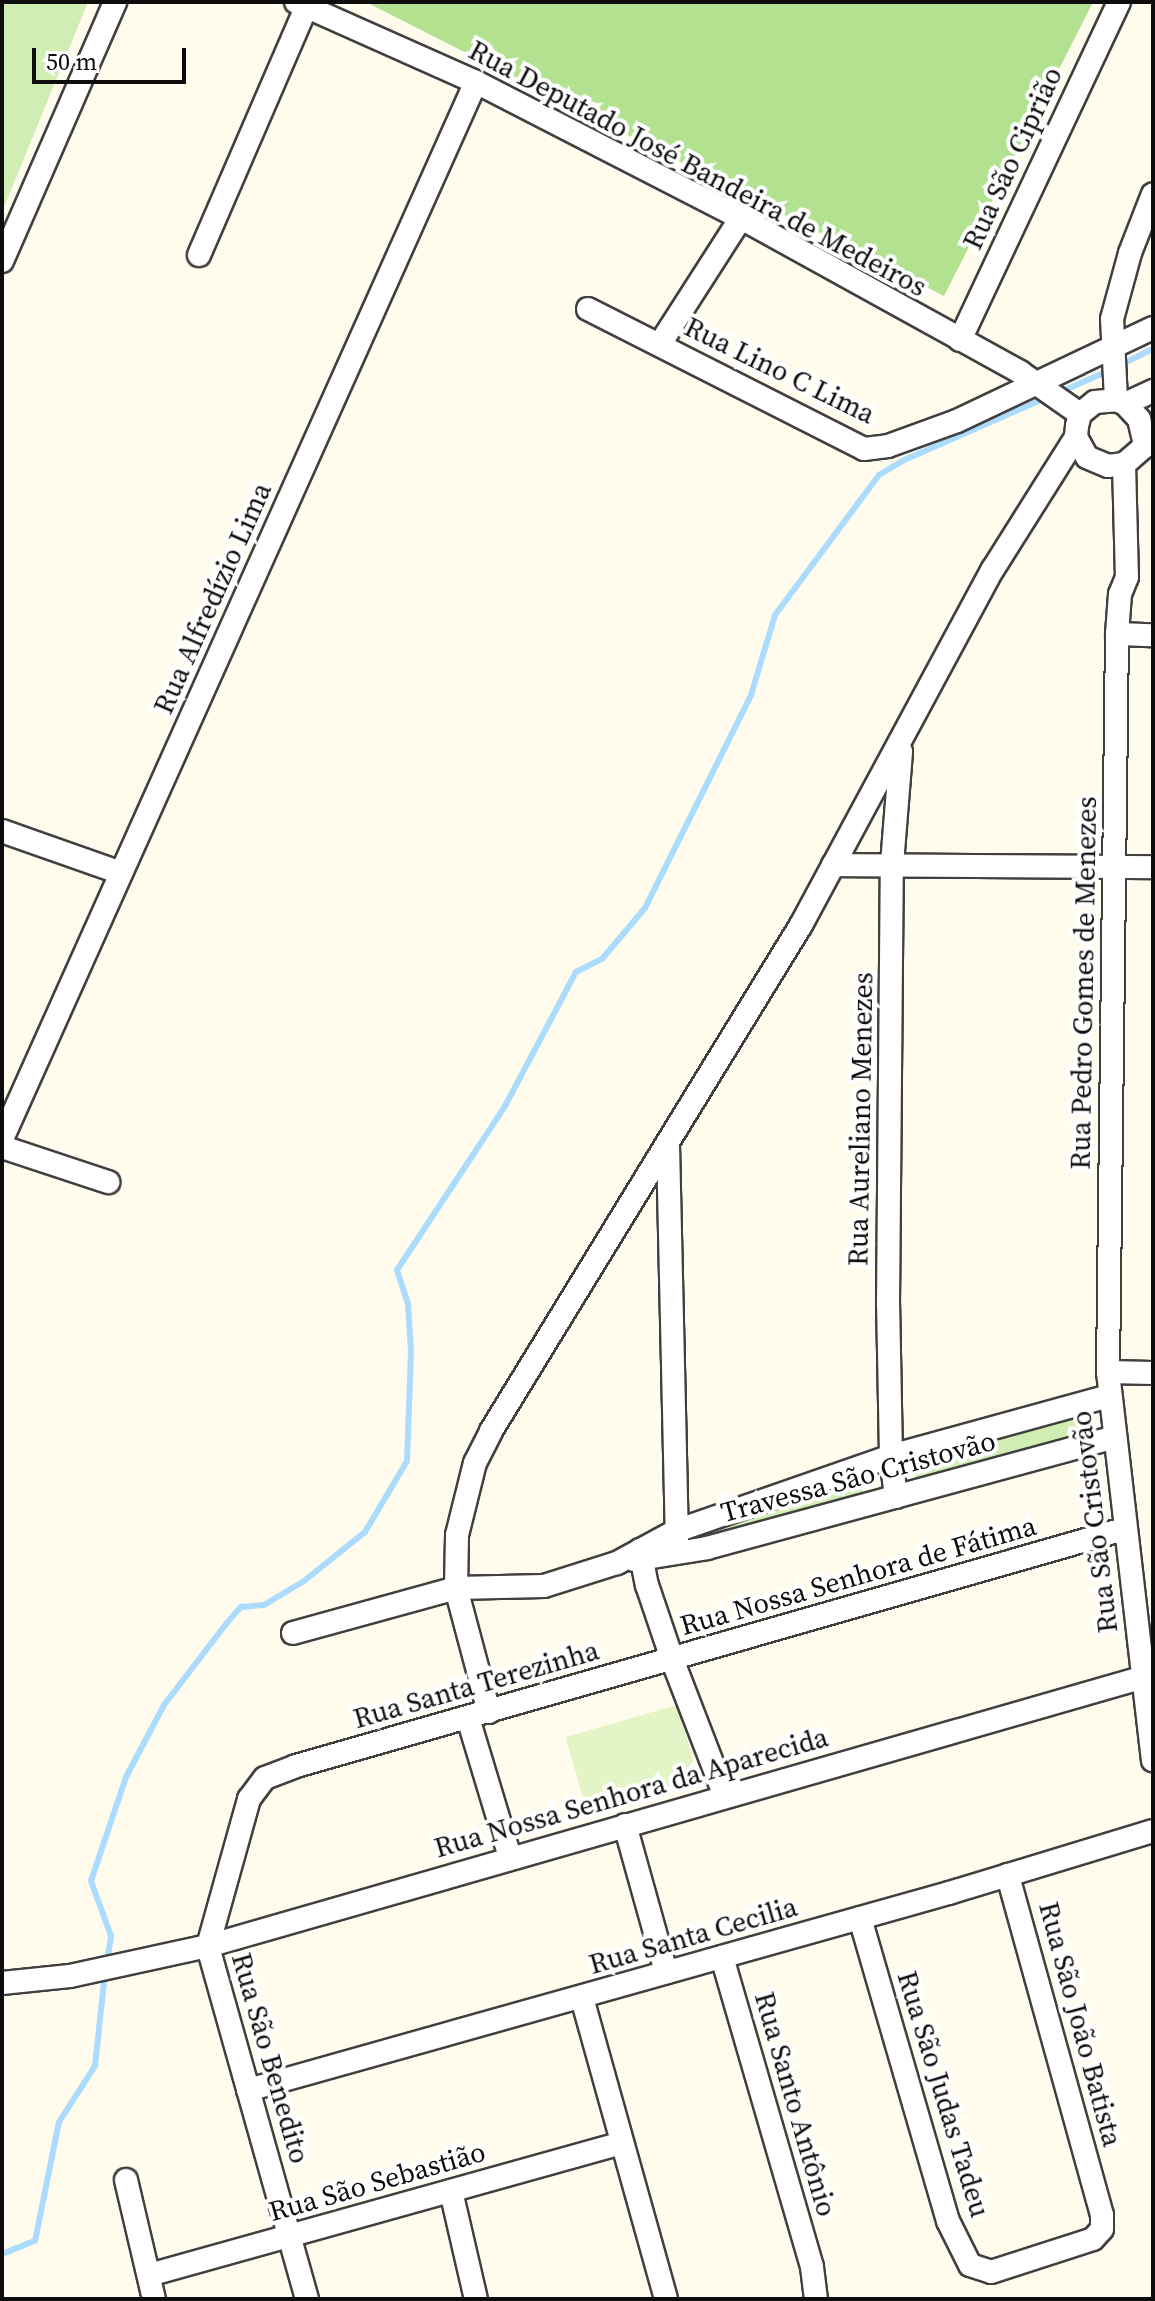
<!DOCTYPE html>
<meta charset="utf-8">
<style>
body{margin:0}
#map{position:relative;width:1155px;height:2301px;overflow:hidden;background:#fffcee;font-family:"Source Serif 4",serif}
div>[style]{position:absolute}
.green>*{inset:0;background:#d0eeb3;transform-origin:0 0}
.forest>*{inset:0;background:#b2e190}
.pitch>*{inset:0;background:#e3f4c6;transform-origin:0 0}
.stream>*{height:6px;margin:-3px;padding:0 3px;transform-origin:3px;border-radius:3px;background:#acdcfd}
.roads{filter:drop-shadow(2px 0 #404040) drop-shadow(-2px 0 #404040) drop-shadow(0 2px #404040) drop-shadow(0 -2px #404040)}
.minor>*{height:22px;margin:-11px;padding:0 11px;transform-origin:11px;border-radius:11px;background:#fff}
span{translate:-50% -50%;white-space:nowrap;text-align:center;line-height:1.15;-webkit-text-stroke:8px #fff;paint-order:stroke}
.street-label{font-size:28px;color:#0d0d0d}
.frame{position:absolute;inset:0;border:4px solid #0d0d0d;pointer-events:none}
.scale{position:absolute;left:32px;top:48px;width:154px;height:36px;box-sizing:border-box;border:4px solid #0d0d0d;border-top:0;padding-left:10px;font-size:24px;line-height:28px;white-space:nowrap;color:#0d0d0d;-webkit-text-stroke:6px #fff;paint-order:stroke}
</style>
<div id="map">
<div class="green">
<div style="clip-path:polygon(2px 2px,88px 2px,2px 212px)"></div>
<div style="left:1079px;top:1412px;width:23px;height:175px;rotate:72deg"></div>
<div style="left:858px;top:1475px;width:21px;height:169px;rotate:73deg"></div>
</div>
<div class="forest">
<div style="clip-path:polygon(366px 2px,1093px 2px,944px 296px)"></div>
</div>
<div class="pitch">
<div style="left:677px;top:1705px;width:76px;height:116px;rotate:74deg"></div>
</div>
<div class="stream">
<div style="left:1120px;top:365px;width:37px;rotate:-26deg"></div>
<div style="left:1058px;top:393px;width:57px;rotate:-23.9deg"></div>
<div style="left:107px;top:1962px;width:26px;rotate:-81deg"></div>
<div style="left:111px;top:1936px;width:59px;rotate:-110deg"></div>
<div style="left:91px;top:1881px;width:110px;rotate:-71.4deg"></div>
<div style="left:126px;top:1777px;width:81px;rotate:-62.2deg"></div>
<div style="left:164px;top:1705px;width:102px;rotate:-52.6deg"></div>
<div style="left:226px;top:1624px;width:23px;rotate:-49deg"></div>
<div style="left:241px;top:1607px;width:23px;rotate:-5deg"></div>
<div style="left:264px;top:1605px;width:47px;rotate:-31deg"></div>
<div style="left:304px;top:1581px;width:78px;rotate:-38.8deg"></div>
<div style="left:365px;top:1532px;width:82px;rotate:-59.4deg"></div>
<div style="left:407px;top:1461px;width:109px;rotate:-87.9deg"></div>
<div style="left:411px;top:1352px;width:48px;rotate:-93.6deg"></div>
<div style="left:408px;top:1304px;width:36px;rotate:-108deg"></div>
<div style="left:397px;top:1270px;width:196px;rotate:-56.6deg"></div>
<div style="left:505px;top:1106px;width:152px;rotate:-62.1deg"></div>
<div style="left:576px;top:972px;width:29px;rotate:-27deg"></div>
<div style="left:602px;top:959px;width:67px;rotate:-49.9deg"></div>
<div style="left:645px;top:908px;width:238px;rotate:-63.5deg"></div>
<div style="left:751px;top:695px;width:84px;rotate:-73.3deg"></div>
<div style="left:775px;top:615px;width:174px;rotate:-53.4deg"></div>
<div style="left:879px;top:475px;width:27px;rotate:-31deg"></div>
<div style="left:902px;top:461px;width:159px;rotate:-23.7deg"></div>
<div style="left:2px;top:2254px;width:35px;rotate:-22deg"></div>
<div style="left:35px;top:2241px;width:121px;rotate:-78.6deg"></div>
<div style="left:59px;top:2122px;width:67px;rotate:-57.3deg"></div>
<div style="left:95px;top:2066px;width:94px;rotate:-83.9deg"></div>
</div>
<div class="roads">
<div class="minor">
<div style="left:296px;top:2px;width:197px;rotate:24deg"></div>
<div style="left:476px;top:82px;width:298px;rotate:27.2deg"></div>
<div style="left:741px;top:218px;width:319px;rotate:28.9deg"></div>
<div style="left:1020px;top:372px;width:73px;rotate:35deg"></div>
<div style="left:199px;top:255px;width:271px;rotate:-66.6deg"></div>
<div style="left:2px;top:261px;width:283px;rotate:-66.4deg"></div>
<div style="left:588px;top:309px;width:309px;rotate:26.9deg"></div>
<div style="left:864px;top:449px;width:24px;rotate:-7deg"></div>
<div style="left:888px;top:446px;width:73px;rotate:-19.9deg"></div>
<div style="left:957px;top:421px;width:217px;rotate:-25.4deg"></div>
<div style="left:960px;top:340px;width:374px;rotate:-64.8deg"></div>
<div style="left:660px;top:344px;width:150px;rotate:-57.3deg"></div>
<div style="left:1116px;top:400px;width:81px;rotate:-92.8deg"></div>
<div style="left:1112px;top:319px;width:68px;rotate:-74.7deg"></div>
<div style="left:1130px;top:253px;width:63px;rotate:-68.7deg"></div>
<div style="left:1116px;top:400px;width:10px;rotate:24deg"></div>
<div style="left:1125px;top:404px;width:21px;rotate:47deg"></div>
<div style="left:1139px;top:419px;width:28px;rotate:77deg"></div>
<div style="left:1145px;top:446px;width:28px;rotate:139deg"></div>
<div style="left:1124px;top:464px;width:16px;rotate:173deg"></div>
<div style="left:1108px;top:466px;width:23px;rotate:-157deg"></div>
<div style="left:1087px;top:457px;width:23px;rotate:-119deg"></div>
<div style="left:1076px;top:437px;width:11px;rotate:-85deg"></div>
<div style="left:1077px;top:426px;width:12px;rotate:-76deg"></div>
<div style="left:1080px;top:414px;width:19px;rotate:-39deg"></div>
<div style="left:1095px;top:402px;width:21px;rotate:-5deg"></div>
<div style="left:1125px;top:404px;width:31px;rotate:-25deg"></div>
<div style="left:1124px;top:464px;width:113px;rotate:88.5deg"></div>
<div style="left:1127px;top:577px;width:18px;rotate:112deg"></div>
<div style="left:1120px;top:594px;width:40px;rotate:94.3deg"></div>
<div style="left:1117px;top:634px;width:738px;rotate:90.7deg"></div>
<div style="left:1108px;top:1372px;width:391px;rotate:83.4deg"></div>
<div style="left:1117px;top:634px;width:36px;rotate:2deg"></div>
<div style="left:2px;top:831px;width:126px;rotate:19.4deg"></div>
<div style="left:833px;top:865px;width:320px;rotate:0.4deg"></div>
<div style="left:2px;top:1139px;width:1158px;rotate:-65.85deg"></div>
<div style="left:668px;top:1145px;width:397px;rotate:88.7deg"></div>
<div style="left:2px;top:1147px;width:112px;rotate:18.3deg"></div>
<div style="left:1108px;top:1372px;width:45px;rotate:1.3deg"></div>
<div style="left:896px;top:1497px;width:41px;rotate:-97deg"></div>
<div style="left:891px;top:1456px;width:151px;rotate:-91.1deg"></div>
<div style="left:888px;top:1305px;width:441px;rotate:-89.5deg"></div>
<div style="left:892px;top:864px;width:113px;rotate:-85.4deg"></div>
<div style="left:640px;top:1550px;width:36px;rotate:79deg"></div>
<div style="left:647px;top:1585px;width:78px;rotate:71.3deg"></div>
<div style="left:672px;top:1659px;width:147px;rotate:68.9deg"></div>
<div style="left:634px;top:1560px;width:74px;rotate:-9.3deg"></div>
<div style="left:707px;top:1548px;width:421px;rotate:-15.2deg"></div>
<div style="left:293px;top:1633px;width:169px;rotate:-15.4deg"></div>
<div style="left:456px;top:1588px;width:88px;rotate:-1.3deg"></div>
<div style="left:544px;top:1586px;width:77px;rotate:-17.5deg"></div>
<div style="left:617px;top:1563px;width:67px;rotate:-28.5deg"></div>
<div style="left:676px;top:1531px;width:228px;rotate:-19.2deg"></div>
<div style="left:891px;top:1456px;width:226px;rotate:-15.4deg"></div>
<div style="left:489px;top:1712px;width:128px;rotate:-104.9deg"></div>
<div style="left:456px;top:1588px;width:53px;rotate:-88.9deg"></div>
<div style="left:457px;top:1535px;width:74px;rotate:-76deg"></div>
<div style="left:475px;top:1463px;width:36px;rotate:-63deg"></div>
<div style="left:491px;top:1431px;width:593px;rotate:-58.51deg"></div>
<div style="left:801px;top:925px;width:404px;rotate:-61.7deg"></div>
<div style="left:993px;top:569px;width:156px;rotate:-57.8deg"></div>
<div style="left:468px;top:1718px;width:145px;rotate:73.2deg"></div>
<div style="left:625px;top:1825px;width:153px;rotate:74.4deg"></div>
<div style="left:860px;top:1918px;width:316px;rotate:73.8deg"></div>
<div style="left:948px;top:2221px;width:49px;rotate:63.4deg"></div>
<div style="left:970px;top:2265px;width:22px;rotate:18deg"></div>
<div style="left:991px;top:2272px;width:107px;rotate:-17.9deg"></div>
<div style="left:1093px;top:2239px;width:13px;rotate:-48deg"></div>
<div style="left:1102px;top:2229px;width:14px;rotate:-90deg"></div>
<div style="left:1102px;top:2215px;width:353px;rotate:-105.5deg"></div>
<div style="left:722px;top:1957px;width:323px;rotate:73.8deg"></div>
<div style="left:812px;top:2267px;width:32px;rotate:83deg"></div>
<div style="left:2px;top:1983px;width:68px;rotate:-5.9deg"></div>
<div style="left:70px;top:1976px;width:141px;rotate:-12.3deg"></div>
<div style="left:208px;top:1946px;width:974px;rotate:-16.03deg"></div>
<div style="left:582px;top:1998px;width:313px;rotate:74.4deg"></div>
<div style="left:248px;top:2090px;width:728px;rotate:-15.7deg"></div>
<div style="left:949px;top:1893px;width:213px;rotate:-16.9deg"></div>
<div style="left:126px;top:2180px;width:122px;rotate:76.8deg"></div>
<div style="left:451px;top:2191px;width:111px;rotate:77deg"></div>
<div style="left:149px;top:2275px;width:490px;rotate:-15.6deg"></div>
<div style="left:307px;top:2299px;width:367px;rotate:-105.7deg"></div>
<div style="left:208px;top:1946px;width:153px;rotate:-74.4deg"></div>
<div style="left:249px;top:1799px;width:26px;rotate:-53deg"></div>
<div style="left:265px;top:1778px;width:33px;rotate:-21deg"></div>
<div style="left:296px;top:1766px;width:861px;rotate:-15.97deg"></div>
</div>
</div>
<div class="street-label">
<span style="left:1012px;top:158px;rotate:-65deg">Rua São Ciprião</span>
<span style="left:698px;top:168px;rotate:28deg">Rua Deputado José Bandeira de Medeiros</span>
<span style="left:780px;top:370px;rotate:26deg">Rua Lino C Lima</span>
<span style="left:212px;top:598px;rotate:-66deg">Rua Alfredízio Lima</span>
<span style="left:1083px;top:983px;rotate:-89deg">Rua Pedro Gomes de Menezes</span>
<span style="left:860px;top:1119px;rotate:-89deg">Rua Aureliano Menezes</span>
<span style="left:858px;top:1476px;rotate:-15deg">Travessa São Cristovão</span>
<span style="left:1094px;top:1522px;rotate:-97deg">Rua São Cristovão</span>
<span style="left:858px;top:1575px;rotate:-16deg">Rua Nossa Senhora de Fátima</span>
<span style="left:476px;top:1684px;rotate:-16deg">Rua Santa Terezinha</span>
<span style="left:631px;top:1792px;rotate:-16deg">Rua Nossa Senhora da Aparecida</span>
<span style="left:693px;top:1935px;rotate:-16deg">Rua Santa Cecilia</span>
<span style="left:1081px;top:2024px;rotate:75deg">Rua São João Batista</span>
<span style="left:271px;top:2058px;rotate:74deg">Rua São Benedito</span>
<span style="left:944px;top:2094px;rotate:73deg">Rua São Judas Tadeu</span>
<span style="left:796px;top:2104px;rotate:74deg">Rua Santo Antônio</span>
<span style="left:377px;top:2181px;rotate:-16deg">Rua São Sebastião</span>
</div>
<div class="frame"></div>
<div class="scale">50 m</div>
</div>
